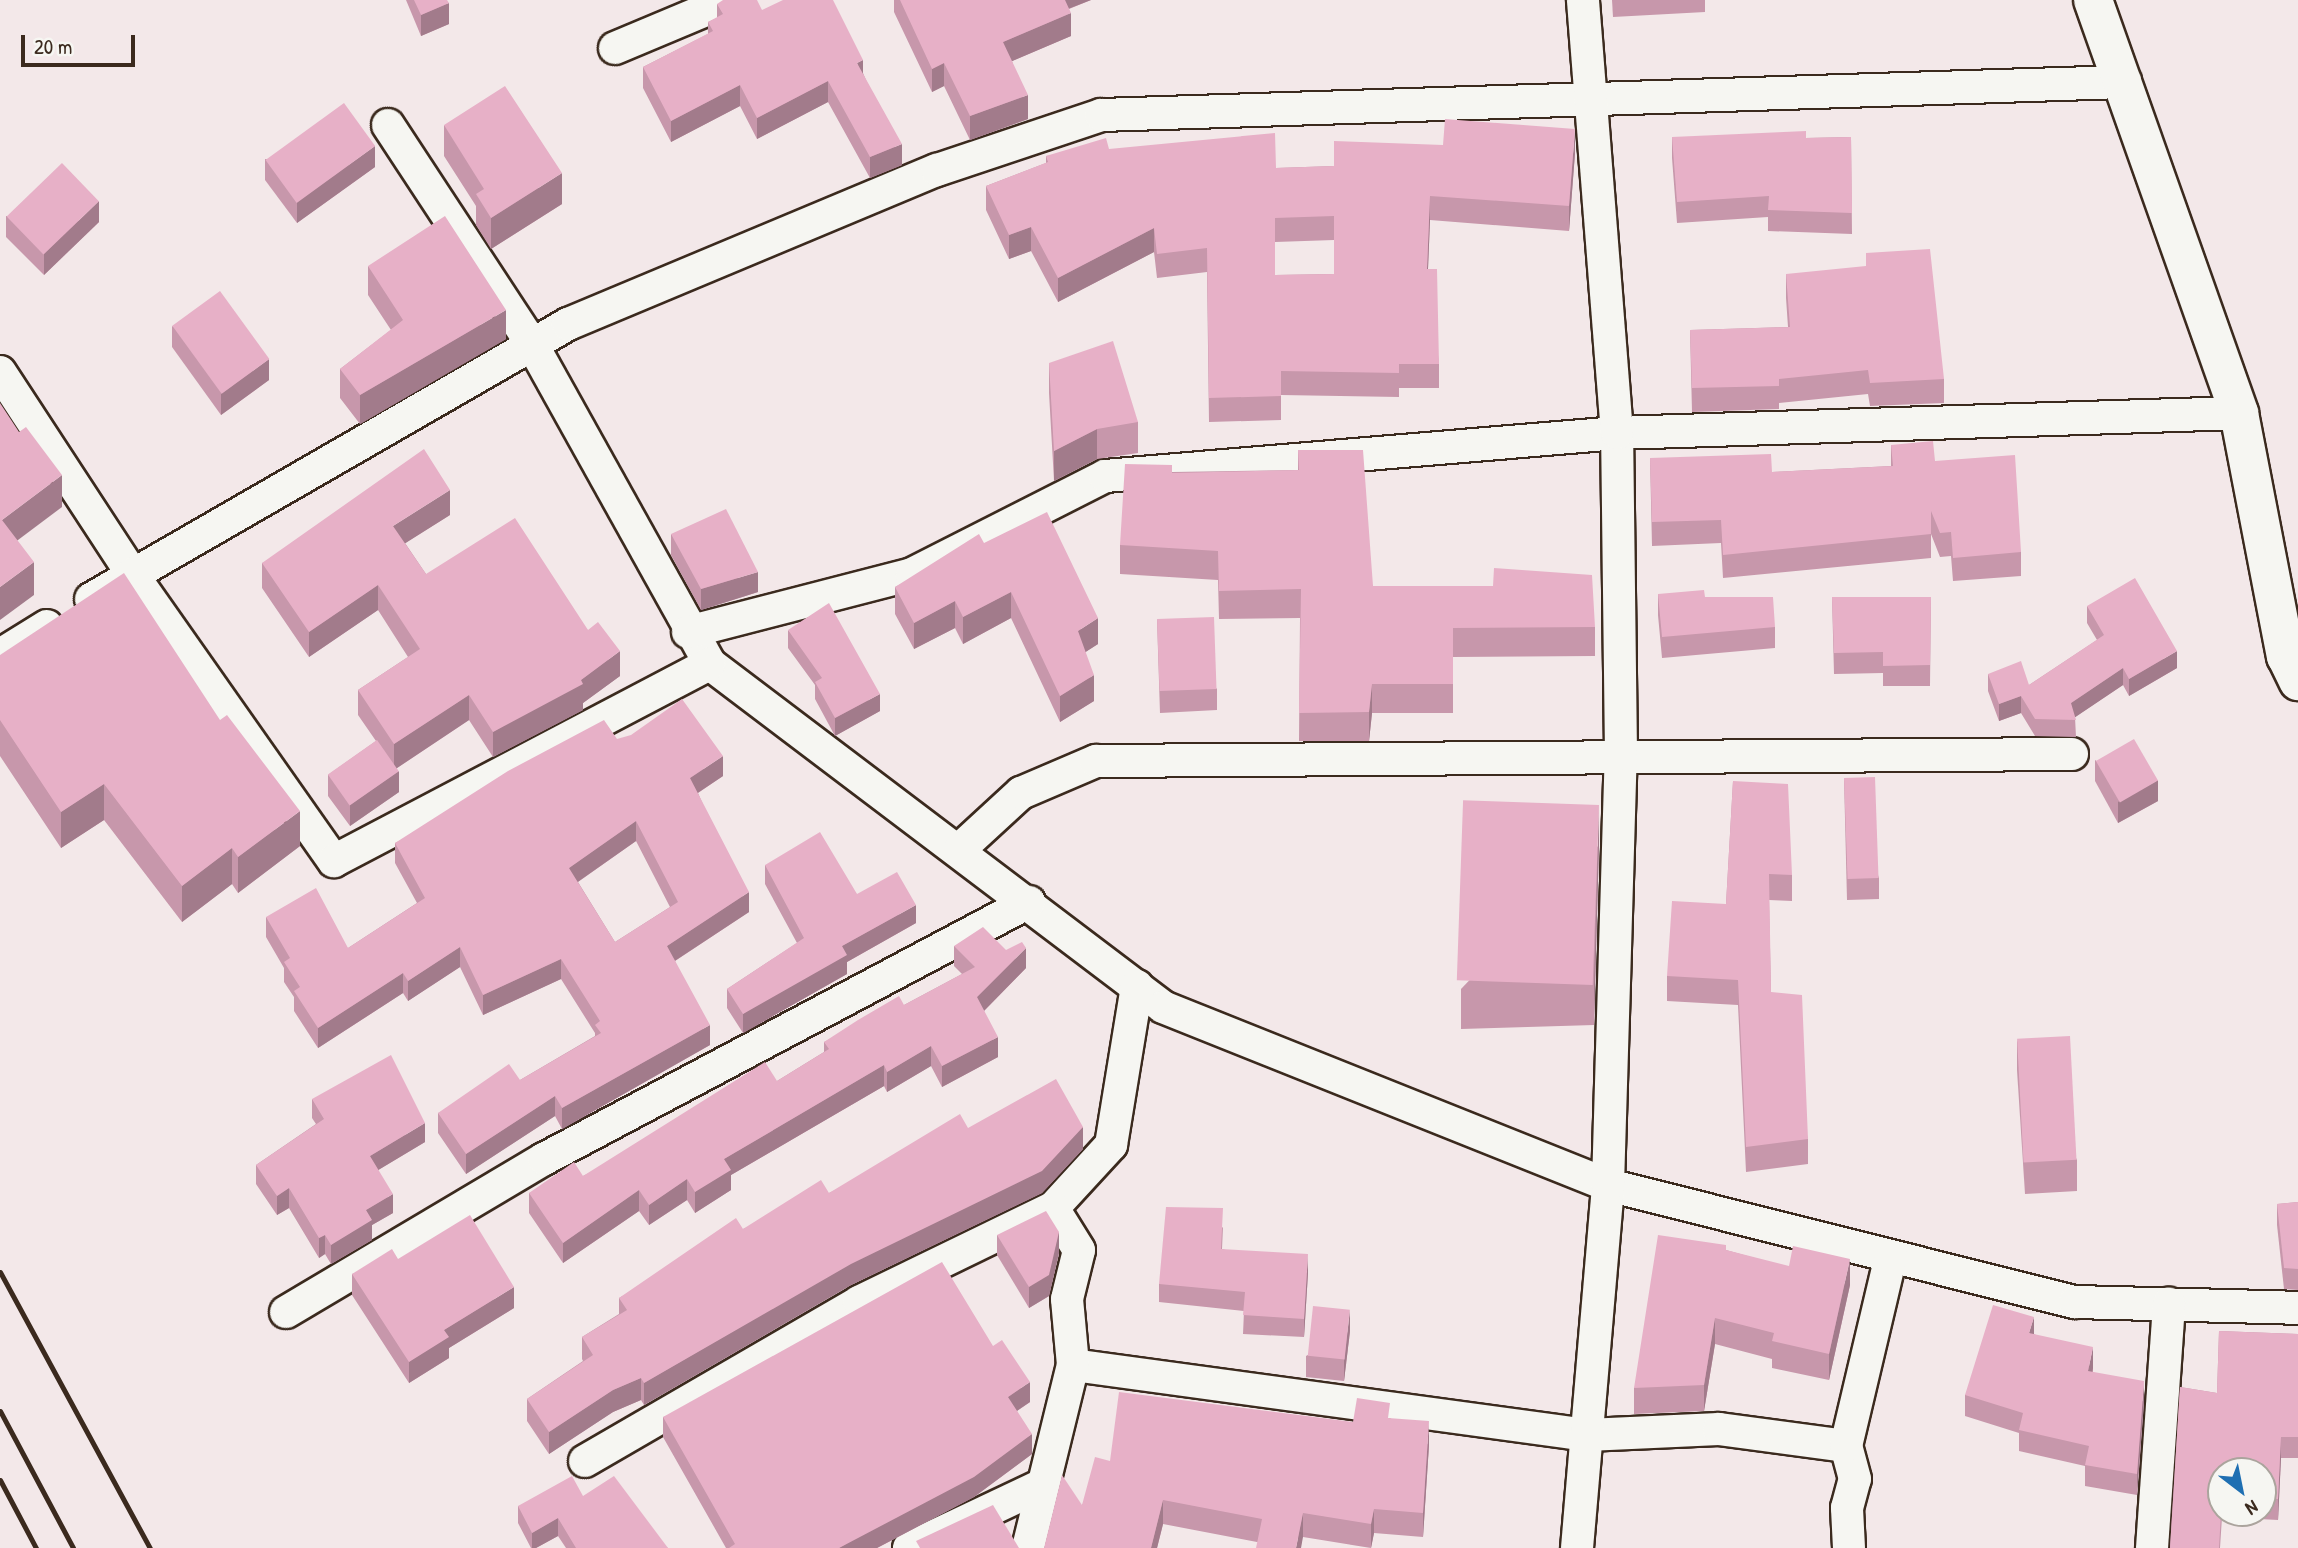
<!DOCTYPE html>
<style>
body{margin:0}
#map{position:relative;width:2298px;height:1548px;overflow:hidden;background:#f3e8e9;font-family:"Patrick Hand",sans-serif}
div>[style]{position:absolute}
.roads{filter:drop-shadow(2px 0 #3b2a1e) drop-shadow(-2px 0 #3b2a1e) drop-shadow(0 2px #3b2a1e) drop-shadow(0 -2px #3b2a1e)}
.street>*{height:32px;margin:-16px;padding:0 16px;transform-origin:16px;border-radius:16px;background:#f6f6f2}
.secondary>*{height:38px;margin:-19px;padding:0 19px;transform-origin:19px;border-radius:19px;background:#f6f6f2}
.rail>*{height:5px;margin:-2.5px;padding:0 2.5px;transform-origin:2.5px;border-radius:2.5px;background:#3b2a1e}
.wall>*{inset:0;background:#c797ab}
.shaded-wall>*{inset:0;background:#a27b8b}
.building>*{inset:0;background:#e7b0c7;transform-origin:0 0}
span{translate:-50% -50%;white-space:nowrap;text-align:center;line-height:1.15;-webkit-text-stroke:5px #f6f6f2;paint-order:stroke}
.north{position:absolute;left:2207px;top:1457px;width:70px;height:70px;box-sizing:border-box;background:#f6f6f2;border:2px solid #aba49d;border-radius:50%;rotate:148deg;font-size:19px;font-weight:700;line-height:28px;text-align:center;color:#3b2a1e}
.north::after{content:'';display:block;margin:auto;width:24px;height:32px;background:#1f6fb2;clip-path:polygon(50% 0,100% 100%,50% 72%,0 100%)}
.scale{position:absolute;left:21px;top:35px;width:114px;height:32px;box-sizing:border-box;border:4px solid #3b2a1e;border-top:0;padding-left:9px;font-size:21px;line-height:24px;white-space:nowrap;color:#3b2a1e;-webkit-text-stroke:5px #f6f6f2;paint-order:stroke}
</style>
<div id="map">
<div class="roads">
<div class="street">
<div style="left:615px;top:48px;width:125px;rotate:-22.7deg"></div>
<div style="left:388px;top:125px;width:264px;rotate:56.7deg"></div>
<div style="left:533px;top:346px;width:364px;rotate:60.9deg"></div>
<div style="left:710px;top:664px;width:568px;rotate:37.13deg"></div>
<div style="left:1163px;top:1007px;width:479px;rotate:21.8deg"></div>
<div style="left:1608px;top:1185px;width:481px;rotate:14.1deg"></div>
<div style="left:2075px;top:1302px;width:223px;rotate:1.5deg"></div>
<div style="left:0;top:372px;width:241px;rotate:56.8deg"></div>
<div style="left:132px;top:574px;width:351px;rotate:54.9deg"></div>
<div style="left:334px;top:861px;width:424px;rotate:-27.7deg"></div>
<div style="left:91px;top:599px;width:551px;rotate:-29.96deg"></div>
<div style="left:568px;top:324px;width:400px;rotate:-22.7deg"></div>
<div style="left:937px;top:170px;width:173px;rotate:-18.5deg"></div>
<div style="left:1101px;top:115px;width:1025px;rotate:-1.85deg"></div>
<div style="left:688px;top:632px;width:231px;rotate:-14.5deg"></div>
<div style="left:912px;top:574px;width:216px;rotate:-26.9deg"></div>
<div style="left:1105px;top:476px;width:514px;rotate:-4.8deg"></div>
<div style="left:1617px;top:433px;width:622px;rotate:-1.84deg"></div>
<div style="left:0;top:655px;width:55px;rotate:-31.7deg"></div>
<div style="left:960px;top:849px;width:83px;rotate:-42.6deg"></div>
<div style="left:1021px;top:793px;width:82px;rotate:-23.1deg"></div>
<div style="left:1096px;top:761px;width:976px;rotate:-0.41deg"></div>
<div style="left:286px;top:1312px;width:300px;rotate:-30.7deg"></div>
<div style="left:544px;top:1159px;width:549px;rotate:-27.92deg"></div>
<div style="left:1073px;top:1365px;width:519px;rotate:7.76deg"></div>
<div style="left:1587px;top:1435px;width:132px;rotate:-2.6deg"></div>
<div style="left:1719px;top:1429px;width:128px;rotate:7.6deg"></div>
<div style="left:585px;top:1461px;width:317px;rotate:-30.1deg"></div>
<div style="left:859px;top:1302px;width:216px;rotate:-25.9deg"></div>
<div style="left:1053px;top:1208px;width:86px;rotate:-47.4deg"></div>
<div style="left:1111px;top:1145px;width:161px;rotate:-80.7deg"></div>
<div style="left:909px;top:1548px;width:145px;rotate:-25.3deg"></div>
<div style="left:1028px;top:1548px;width:188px;rotate:-76.2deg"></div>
<div style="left:1073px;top:1365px;width:66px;rotate:-95.2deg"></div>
<div style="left:1067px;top:1299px;width:50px;rotate:-76.2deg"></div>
<div style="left:1079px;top:1250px;width:49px;rotate:-121.8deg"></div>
<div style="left:1577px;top:1548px;width:364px;rotate:-85.1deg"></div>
<div style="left:1608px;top:1185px;width:431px;rotate:-88.3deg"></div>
<div style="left:1621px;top:754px;width:321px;rotate:-90.7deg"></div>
<div style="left:1617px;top:433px;width:434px;rotate:-94.5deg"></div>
<div style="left:1849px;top:1548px;width:40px;rotate:-92.9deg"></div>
<div style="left:1847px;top:1508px;width:30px;rotate:-75deg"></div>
<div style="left:1855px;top:1479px;width:34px;rotate:-105deg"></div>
<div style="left:1846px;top:1446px;width:195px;rotate:-76.7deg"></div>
<div style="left:2152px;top:1548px;width:245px;rotate:-86deg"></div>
</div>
<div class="secondary">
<div style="left:2093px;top:0;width:438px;rotate:70.5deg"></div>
<div style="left:2239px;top:413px;width:248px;rotate:79.1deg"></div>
<div style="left:2286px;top:656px;width:28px;rotate:64deg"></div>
</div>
</div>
<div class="rail">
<div style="left:0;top:1272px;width:314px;rotate:61.5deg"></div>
<div style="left:0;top:1411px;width:155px;rotate:61.9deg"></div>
<div style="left:0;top:1480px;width:77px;rotate:62.1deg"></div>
</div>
<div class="wall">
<div style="clip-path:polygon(406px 0,447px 0,449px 24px,421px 36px)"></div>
<div style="clip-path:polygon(894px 0,1091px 0,1069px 9px,1071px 36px,1012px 61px,1028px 119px,970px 140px,944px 86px,932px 92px,894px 12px)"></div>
<div style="clip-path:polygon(1612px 0,1705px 0,1705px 12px,1613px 17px)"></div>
<div style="clip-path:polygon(717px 4px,762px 10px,863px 73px,902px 165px,870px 178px,828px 102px,757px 139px,740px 106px,671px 142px,643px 88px,643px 67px,708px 34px,708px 22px,717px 18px)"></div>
<div style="clip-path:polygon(444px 125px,562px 204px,491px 249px,476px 225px,476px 206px,444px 156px)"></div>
<div style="clip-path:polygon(1672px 137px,1806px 138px,1851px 137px,1852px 234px,1768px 231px,1768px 217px,1677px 223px,1672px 158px)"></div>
<div style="clip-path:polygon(evenodd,1109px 149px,1276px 168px,1334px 166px,1575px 153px,1569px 231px,1430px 220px,1428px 269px,1439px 364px,1439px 388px,1399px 388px,1399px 397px,1281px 395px,1281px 420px,1209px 422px,1207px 272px,1157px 278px,1154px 252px,1058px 302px,1031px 251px,1009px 259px,986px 210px,986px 186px,1046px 163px,1046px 156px,1109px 149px,1334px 240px,1334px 274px,1275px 275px,1275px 242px,1334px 240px)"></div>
<div style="clip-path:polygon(265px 159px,375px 167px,297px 223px,265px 180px)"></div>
<div style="clip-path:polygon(6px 216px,99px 222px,44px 275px,6px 237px)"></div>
<div style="clip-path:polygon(368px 266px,506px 339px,360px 424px,340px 398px,340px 369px,391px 330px,368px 295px)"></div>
<div style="clip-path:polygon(1786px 274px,1944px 379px,1944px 403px,1870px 406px,1868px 394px,1779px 403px,1779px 409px,1692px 412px,1690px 330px,1788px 327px,1786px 298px)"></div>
<div style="clip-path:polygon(172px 326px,269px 380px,221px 415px,172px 347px)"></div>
<div style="clip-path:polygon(1049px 363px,1138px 422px,1138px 453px,1097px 459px,1054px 481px,1049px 393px)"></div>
<div style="clip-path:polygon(1891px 445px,1935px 461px,2021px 552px,2021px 576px,1953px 581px,1951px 556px,1940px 557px,1931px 534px,1931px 558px,1723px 578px,1721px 543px,1652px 546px,1650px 458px,1772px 472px,1891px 466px)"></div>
<div style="clip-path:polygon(1298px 450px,1373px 586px,1595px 627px,1595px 656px,1453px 657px,1453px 713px,1372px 713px,1369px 741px,1299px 741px,1300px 618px,1219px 619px,1218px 580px,1120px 574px,1120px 545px,1172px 472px,1298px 470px)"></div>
<div style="clip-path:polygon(450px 515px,405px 543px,426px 574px,588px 630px,620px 676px,583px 703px,583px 710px,493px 757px,469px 720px,397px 768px,399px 792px,350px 826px,328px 796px,328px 775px,376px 741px,358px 715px,358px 690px,408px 657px,378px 610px,309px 657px,262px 588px,262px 563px)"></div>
<div style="clip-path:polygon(671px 534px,758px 592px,701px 610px,671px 555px)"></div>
<div style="clip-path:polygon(984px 543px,1098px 644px,1085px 652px,1094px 701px,1060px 722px,1011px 618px,963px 644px,955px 628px,914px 649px,895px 614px,895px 587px)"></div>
<div style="clip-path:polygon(1658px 594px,1705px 597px,1775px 627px,1775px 648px,1662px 658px,1658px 615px)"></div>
<div style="clip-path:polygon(1832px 597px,1931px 597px,1930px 686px,1883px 686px,1883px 673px,1834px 674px)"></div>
<div style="clip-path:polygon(2087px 606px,2177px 668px,2129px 696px,2123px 685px,2075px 717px,2076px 737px,2035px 736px,2021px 713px,1999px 721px,1988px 691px,1988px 674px,2029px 685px,2097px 640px,2087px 623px)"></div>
<div style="clip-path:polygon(1157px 619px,1217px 689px,1217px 710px,1160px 713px)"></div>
<div style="clip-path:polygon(788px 630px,880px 711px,835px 736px,815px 699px,815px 685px,788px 648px)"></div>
<div style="clip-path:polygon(0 655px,300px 846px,238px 893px,232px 884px,182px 922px,104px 820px,61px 848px,0 756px)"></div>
<div style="clip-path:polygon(evenodd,617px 739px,723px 776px,698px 793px,749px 912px,675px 961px,710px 1045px,562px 1129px,555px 1116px,466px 1174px,438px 1133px,438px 1113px,520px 1080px,595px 1036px,595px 1033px,561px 979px,483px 1015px,460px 967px,408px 1001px,403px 993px,318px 1048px,294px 1011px,294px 997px,284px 982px,284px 968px,266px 937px,266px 917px,348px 948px,417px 903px,395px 863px,395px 843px,617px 739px,636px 841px,670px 907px,615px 942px,578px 882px,636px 841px)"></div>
<div style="clip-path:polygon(2095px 760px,2158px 801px,2118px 823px,2095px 781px)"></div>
<div style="clip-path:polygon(1844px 778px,1879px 878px,1879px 899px,1847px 900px)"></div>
<div style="clip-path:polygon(1733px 781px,1792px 875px,1792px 901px,1769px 900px,1771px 992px,1808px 1139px,1808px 1164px,1746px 1172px,1738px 1005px,1667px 1001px,1667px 976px,1726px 904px)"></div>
<div style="clip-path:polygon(1599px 845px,1594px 1025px,1461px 1029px,1461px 989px)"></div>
<div style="clip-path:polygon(765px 865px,857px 894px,916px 923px,847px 962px,847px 974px,743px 1033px,727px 1008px,727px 989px,797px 943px,765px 884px)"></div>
<div style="clip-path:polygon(954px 946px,1006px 950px,1026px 968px,984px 1011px,998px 1057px,942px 1087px,931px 1066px,887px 1092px,884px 1086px,731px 1175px,731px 1190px,695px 1213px,687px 1200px,649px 1225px,639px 1211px,563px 1263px,529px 1213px,529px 1193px,583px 1176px,777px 1081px,824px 1052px,824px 1042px,904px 1005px,962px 974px,954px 966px)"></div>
<div style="clip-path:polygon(2017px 1040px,2077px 1160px,2077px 1191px,2025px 1194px,2017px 1070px)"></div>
<div style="clip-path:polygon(312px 1099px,425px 1142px,378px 1170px,393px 1213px,372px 1225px,372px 1240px,331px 1264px,325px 1254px,319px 1258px,289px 1208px,277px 1215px,256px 1184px,256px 1165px,316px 1124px,312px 1118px)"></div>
<div style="clip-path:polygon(968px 1128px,1083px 1149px,1042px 1193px,851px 1285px,644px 1405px,641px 1400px,613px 1412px,549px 1454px,527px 1421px,527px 1399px,583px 1361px,582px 1359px,582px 1337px,619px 1314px,619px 1298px,743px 1229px,829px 1193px)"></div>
<div style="clip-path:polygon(2298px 1202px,2298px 1290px,2284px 1289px,2277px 1225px,2277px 1204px)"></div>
<div style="clip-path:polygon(1223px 1227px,1222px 1249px,1308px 1273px,1304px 1337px,1243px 1334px,1244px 1311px,1159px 1302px,1159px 1284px)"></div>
<div style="clip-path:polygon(997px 1235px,1059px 1253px,1049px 1296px,1029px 1308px,997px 1255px)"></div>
<div style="clip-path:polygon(1726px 1250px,1850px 1285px,1829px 1380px,1772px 1368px,1772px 1359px,1715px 1344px,1704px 1411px,1634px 1414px,1634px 1388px)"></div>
<div style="clip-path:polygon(398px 1259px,514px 1308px,449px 1348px,449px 1358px,409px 1383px,352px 1295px,352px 1274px)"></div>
<div style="clip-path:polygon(1350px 1331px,1344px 1381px,1306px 1377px,1306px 1356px)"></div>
<div style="clip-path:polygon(evenodd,2219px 1331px,2298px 1334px,2298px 1458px,2281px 1458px,2278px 1520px,2222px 1517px,2220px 1548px,2170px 1548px,2180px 1387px,2217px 1393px,2219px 1331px,2221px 1471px,2263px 1471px,2263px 1513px,2221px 1513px,2221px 1471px)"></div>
<div style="clip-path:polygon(2034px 1334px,2093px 1368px,2093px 1372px,2144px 1402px,2137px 1495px,2085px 1486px,2085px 1466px,2019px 1451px,2019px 1433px,1965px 1416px,1965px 1395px)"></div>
<div style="clip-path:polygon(993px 1346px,1030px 1402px,1017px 1411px,1032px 1454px,974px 1497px,877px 1548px,726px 1548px,663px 1437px,663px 1417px)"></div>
<div style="clip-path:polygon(1390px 1418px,1429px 1445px,1423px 1537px,1374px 1533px,1371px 1548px,1303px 1537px,1257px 1542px,1163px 1524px,1157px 1548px,1044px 1548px,1082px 1505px,1110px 1461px,1353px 1422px)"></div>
<div style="clip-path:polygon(583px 1496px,668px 1548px,566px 1548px,558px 1536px,536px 1548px,531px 1548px,518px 1523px,518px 1506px)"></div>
</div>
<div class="shaded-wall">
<div style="clip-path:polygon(1060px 0,1091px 0,1060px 12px)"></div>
<div style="clip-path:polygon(449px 3px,449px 24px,421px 36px,421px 15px)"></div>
<div style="clip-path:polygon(1071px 13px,1071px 36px,1003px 65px,1003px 42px)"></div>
<div style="clip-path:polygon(863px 60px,863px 81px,857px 63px)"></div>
<div style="clip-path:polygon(944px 63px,944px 86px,932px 92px,932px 69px)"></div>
<div style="clip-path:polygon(828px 81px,828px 102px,757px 139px,757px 118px)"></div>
<div style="clip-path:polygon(740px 85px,740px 106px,671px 142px,671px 121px)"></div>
<div style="clip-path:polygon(1028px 95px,1028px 119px,970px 140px,970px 116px)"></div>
<div style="clip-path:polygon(1575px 129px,1575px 153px,1569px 231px,1569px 206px)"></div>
<div style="clip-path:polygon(902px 144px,902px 165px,870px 178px,870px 157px)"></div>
<div style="clip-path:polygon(375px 146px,375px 167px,297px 223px,297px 202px)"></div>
<div style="clip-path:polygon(562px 173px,562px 204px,491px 249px,491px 218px)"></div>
<div style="clip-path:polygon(1430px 196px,1430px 220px,1427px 293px,1427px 269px)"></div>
<div style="clip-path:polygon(99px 201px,99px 222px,44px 275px,44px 254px)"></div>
<div style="clip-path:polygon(1031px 227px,1031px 251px,1009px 259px,1009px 235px)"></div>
<div style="clip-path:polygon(1154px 228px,1154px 252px,1058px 302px,1058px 278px)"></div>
<div style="clip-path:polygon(506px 310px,506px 339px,360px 424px,360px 395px)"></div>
<div style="clip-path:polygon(269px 359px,269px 380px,221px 415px,221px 394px)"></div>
<div style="clip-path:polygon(1097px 429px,1097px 459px,1054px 481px,1054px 451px)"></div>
<div style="clip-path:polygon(62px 475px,62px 507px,2px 552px,2px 520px)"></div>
<div style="clip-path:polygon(450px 490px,450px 515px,393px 551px,393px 526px)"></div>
<div style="clip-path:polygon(34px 562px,34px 595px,0 620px,0 587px)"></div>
<div style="clip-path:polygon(758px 572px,758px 592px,701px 610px,701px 589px)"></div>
<div style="clip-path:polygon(378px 585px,378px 610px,309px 657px,309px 632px)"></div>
<div style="clip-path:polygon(1011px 592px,1011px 618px,963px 644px,963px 617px)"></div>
<div style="clip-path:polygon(955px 601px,955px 628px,914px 649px,914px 623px)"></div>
<div style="clip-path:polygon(1098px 618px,1098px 644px,1078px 657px,1078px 631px)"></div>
<div style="clip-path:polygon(620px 651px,620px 676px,583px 703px,583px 710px,493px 757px,493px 732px,581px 680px)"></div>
<div style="clip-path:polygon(2177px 651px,2177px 668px,2129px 696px,2129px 679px)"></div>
<div style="clip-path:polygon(2123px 668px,2123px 685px,2071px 720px,2071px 703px)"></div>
<div style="clip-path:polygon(1094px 675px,1094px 701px,1060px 722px,1060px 696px)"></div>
<div style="clip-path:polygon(1372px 684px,1372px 713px,1369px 741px,1369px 712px)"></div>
<div style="clip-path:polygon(880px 694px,880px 711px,835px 736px,835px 718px)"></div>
<div style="clip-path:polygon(469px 695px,469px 720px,394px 770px,394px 744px)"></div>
<div style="clip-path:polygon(2021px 696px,2021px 713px,1999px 721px,1999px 704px)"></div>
<div style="clip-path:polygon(723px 756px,723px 776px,690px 798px,690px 778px)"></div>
<div style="clip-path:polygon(399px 771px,399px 792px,350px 826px,350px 805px)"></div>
<div style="clip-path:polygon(2158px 780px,2158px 801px,2118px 823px,2118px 802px)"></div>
<div style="clip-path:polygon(104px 784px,104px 820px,61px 848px,61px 812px)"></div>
<div style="clip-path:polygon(1599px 805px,1599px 845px,1594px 1025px,1594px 985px)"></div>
<div style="clip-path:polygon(300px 811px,300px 846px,238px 893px,238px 857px)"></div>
<div style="clip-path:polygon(636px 821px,636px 841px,569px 888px,569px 868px)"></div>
<div style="clip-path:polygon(232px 848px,232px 884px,182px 922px,182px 886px)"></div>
<div style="clip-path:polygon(749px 892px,749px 912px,667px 966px,667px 946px)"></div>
<div style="clip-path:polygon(916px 905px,916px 923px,847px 962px,847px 974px,743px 1033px,743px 1014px,842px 946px)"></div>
<div style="clip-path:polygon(460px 947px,460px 967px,408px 1001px,408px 981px)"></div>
<div style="clip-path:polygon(1026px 948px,1026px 968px,977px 1018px,977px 997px)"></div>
<div style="clip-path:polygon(561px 959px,561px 979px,483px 1015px,483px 995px)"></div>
<div style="clip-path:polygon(403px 973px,403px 993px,318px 1048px,318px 1028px)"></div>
<div style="clip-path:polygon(710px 1025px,710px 1045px,562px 1129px,562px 1108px)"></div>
<div style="clip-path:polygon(998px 1037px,998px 1057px,942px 1087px,942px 1066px)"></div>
<div style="clip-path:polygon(931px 1046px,931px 1066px,887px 1092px,887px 1072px)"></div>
<div style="clip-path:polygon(884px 1065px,884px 1086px,731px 1175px,731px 1190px,695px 1213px,695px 1192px,724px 1159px)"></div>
<div style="clip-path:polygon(555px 1096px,555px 1116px,466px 1174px,466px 1154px)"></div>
<div style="clip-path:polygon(425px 1123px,425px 1142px,370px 1175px,370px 1156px)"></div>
<div style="clip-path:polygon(1083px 1127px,1083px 1149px,1042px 1193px,851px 1285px,644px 1405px,644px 1383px)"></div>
<div style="clip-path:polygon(687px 1179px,687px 1200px,649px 1225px,649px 1205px)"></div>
<div style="clip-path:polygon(289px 1188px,289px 1208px,277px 1215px,277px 1196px)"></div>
<div style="clip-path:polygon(639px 1190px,639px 1211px,563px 1263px,563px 1243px)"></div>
<div style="clip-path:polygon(393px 1194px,393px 1213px,372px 1225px,372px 1240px,331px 1264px,331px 1245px,366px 1210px)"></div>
<div style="clip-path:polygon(1059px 1232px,1059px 1253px,1049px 1296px,1029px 1308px,1029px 1287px)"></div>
<div style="clip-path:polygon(325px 1235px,325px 1254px,319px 1258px,319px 1238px)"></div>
<div style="clip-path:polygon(1308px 1254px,1308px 1273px,1304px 1337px,1304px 1319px)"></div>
<div style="clip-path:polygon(1850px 1259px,1850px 1285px,1829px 1380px,1829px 1354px)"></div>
<div style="clip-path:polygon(514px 1287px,514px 1308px,449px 1348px,449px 1358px,409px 1383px,409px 1362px,444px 1330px)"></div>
<div style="clip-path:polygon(1350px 1310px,1350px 1331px,1344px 1381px,1344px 1361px)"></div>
<div style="clip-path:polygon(2034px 1317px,2034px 1338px,2029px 1333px)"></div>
<div style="clip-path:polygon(1715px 1318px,1715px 1344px,1704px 1411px,1704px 1385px)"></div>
<div style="clip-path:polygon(2093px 1347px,2093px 1368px,2088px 1392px,2088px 1371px)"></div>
<div style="clip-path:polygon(641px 1378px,641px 1400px,613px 1412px,549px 1454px,549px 1432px,613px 1390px)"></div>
<div style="clip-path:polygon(2144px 1381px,2144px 1402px,2137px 1495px,2137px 1474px)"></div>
<div style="clip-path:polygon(1030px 1382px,1030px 1402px,1008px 1417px,1008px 1397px)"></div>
<div style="clip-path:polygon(1429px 1421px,1429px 1445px,1423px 1537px,1423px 1513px)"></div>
<div style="clip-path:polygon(1032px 1434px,1032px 1454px,974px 1497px,877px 1548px,839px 1548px)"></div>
<div style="clip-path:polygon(2281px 1437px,2281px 1458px,2278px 1520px,2278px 1499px)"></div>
<div style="clip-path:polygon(1163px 1500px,1163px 1524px,1157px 1548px,1151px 1548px)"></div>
<div style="clip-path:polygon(1374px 1509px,1374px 1533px,1371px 1548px,1371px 1524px)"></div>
<div style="clip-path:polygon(1303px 1513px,1303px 1537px,1301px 1548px,1296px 1548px)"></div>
<div style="clip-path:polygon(558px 1518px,558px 1536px,536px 1548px,532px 1548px,532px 1533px)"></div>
</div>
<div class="building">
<div style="clip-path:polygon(414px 0,447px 0,449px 3px,421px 15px)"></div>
<div style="clip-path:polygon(723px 0,757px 0,762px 10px,783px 0,833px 0,863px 60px,857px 63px,902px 144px,870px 157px,828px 81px,757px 118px,740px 85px,671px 121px,643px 67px,713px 31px,708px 22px,723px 14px,717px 4px)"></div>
<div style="clip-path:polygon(900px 0,1065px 0,1071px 13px,1003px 42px,1028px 95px,970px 116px,944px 63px,932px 69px)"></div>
<div style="clip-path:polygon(505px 86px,562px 173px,491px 218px,476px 194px,484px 189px,444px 125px)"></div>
<div style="left:344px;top:103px;width:53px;height:97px;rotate:54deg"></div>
<div style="clip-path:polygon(evenodd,1445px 119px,1575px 129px,1569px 206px,1430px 196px,1427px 269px,1437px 269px,1439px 364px,1399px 364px,1399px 373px,1281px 371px,1281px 396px,1209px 398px,1207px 248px,1157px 254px,1154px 228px,1058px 278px,1031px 227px,1009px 235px,986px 186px,1048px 162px,1046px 156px,1106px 138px,1109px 149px,1275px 133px,1276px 168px,1334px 166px,1334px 141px,1443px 145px,1445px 119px,1334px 216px,1334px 274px,1275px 275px,1275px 218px,1334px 216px)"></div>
<div style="clip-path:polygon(1806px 131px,1806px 138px,1851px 137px,1852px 213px,1768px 210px,1769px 196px,1677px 202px,1672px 137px)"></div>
<div style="left:62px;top:163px;width:53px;height:77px;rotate:46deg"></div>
<div style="clip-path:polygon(445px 216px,506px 310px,360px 395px,340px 369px,403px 320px,368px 266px)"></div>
<div style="clip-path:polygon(1930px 249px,1944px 379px,1870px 383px,1868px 370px,1779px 379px,1779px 386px,1692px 388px,1690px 330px,1790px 327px,1786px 274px,1866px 266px,1866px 253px)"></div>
<div style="left:220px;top:291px;width:84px;height:59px;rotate:54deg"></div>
<div style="clip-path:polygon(1113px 341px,1138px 422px,1097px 429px,1054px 451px,1049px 363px)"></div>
<div style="clip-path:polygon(0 403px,19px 432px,26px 427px,62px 475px,2px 520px,34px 562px,0 587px)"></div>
<div style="clip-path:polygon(1933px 441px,1935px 461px,2015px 455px,2021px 552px,1953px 558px,1951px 532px,1940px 533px,1931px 511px,1931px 534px,1723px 555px,1721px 520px,1652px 522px,1650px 458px,1771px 454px,1772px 472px,1893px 466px,1891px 445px)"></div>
<div style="clip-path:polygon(424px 449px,450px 490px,393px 526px,426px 574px,515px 518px,588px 630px,598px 622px,620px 651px,581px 680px,583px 684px,493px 732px,469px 695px,394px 744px,358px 690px,420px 649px,378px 585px,309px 632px,262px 563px)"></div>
<div style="clip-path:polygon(1298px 450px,1363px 450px,1373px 586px,1493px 586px,1494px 568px,1592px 575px,1595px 627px,1453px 628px,1453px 684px,1372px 684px,1369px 712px,1299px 713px,1301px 589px,1219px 591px,1218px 551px,1120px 545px,1125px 464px,1172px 465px,1172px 473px,1299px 470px)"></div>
<div style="clip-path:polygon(726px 509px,758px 572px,701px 589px,671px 534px)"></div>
<div style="clip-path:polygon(1047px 512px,1098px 618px,1078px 631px,1094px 675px,1060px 696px,1011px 592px,963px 617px,955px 601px,914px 623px,895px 587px,979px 534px,984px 543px)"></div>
<div style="clip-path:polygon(124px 573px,220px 720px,227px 715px,300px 811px,238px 857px,232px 848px,182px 886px,104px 784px,61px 812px,0 720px,0 655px)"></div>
<div style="clip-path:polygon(2135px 578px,2177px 651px,2129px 679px,2123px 668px,2071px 703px,2076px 720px,2035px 719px,2021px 696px,1999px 704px,1988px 674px,2021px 661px,2029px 685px,2104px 635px,2087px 606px)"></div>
<div style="clip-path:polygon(1704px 590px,1705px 597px,1773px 597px,1775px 627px,1662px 637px,1658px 594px)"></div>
<div style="clip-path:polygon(1832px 597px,1931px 597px,1930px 665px,1883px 666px,1883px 652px,1834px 653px)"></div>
<div style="clip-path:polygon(829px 603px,880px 694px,835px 718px,815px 682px,822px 678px,788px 630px)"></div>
<div style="left:1214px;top:617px;width:72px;height:57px;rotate:88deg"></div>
<div style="clip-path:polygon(evenodd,682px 699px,723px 756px,690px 778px,749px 892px,667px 946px,710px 1025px,562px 1108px,555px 1096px,466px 1154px,438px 1113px,509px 1064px,520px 1080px,601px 1033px,595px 1025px,600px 1021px,561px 959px,483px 995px,460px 947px,408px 981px,403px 973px,318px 1028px,294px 991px,300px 987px,284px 962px,290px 958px,266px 917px,316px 888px,348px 948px,425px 898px,395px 843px,508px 771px,604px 720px,617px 739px,631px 735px,682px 699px,636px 821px,678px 902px,615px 942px,569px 868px,636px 821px)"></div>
<div style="left:2134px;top:739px;width:48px;height:44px;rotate:60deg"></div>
<div style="left:377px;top:740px;width:38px;height:60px;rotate:55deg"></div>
<div style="left:1875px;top:777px;width:101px;height:31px;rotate:88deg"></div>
<div style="clip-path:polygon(1733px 781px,1788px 784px,1792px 875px,1769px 874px,1771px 992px,1802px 995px,1808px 1139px,1746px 1147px,1738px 980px,1667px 976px,1672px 901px,1726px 904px)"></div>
<div style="left:1599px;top:805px;width:180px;height:136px;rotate:92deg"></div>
<div style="clip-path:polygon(820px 832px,857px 894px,897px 872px,916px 905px,842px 946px,847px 955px,743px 1014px,727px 989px,804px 938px,765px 865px)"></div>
<div style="clip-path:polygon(983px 927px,1006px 950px,1022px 942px,1026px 948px,977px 997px,998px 1037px,942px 1066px,931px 1046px,887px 1072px,884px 1065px,724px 1159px,731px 1170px,695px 1192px,687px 1179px,649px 1205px,639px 1190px,563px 1243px,529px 1193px,574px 1162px,583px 1176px,765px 1062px,777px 1081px,829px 1049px,824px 1042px,858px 1020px,899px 996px,904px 1005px,975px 967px,954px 946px)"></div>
<div style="left:2070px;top:1036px;width:124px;height:53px;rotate:87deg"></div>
<div style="clip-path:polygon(391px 1055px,425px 1123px,370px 1156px,393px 1194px,366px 1210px,372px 1220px,331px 1245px,325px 1235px,319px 1238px,289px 1188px,277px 1196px,256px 1165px,324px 1119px,312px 1099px)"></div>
<div style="clip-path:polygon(1056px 1079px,1083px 1127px,1042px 1171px,851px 1264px,644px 1383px,641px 1378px,613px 1390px,549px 1432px,527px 1399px,593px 1355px,582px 1337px,627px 1310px,619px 1298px,736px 1218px,743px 1229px,821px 1180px,829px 1193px,960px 1114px,968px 1128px)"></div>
<div style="clip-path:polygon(2298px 1202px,2298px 1269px,2284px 1268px,2277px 1204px)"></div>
<div style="clip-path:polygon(1166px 1207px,1223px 1208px,1221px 1249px,1308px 1254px,1304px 1319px,1243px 1315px,1245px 1292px,1159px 1284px)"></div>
<div style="clip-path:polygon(1046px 1211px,1059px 1232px,1049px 1275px,1029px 1287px,997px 1235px)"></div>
<div style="clip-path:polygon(470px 1215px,514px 1287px,444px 1330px,449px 1337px,409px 1362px,352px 1274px,392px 1249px,398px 1259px)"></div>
<div style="clip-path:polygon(1658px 1235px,1726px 1245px,1726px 1250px,1789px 1266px,1793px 1246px,1850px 1259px,1829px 1354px,1772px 1341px,1774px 1333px,1715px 1318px,1704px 1385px,1634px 1388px)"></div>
<div style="clip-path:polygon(942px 1262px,993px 1346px,1002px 1340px,1030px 1382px,1008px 1397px,1032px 1434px,974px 1477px,839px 1548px,729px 1548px,735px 1544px,663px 1417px)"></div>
<div style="clip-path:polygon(1993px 1305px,2034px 1317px,2029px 1333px,2093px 1347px,2088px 1371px,2144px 1381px,2137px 1474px,2085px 1465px,2089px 1446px,2019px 1430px,2023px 1413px,1965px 1395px)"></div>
<div style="left:1313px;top:1306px;width:37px;height:50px;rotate:6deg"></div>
<div style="clip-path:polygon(2219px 1331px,2298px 1334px,2298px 1437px,2281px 1437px,2278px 1499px,2263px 1498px,2263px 1471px,2221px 1471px,2221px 1513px,2219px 1548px,2170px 1548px,2180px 1387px,2217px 1393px)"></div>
<div style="clip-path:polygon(1119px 1392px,1353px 1422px,1357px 1398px,1390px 1403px,1388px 1418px,1429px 1421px,1423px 1513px,1374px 1509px,1371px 1524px,1303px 1513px,1296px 1548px,1256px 1548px,1262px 1519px,1163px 1500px,1151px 1548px,1044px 1548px,1062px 1475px,1082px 1505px,1095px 1457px,1110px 1461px)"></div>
<div style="clip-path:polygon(572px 1476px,583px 1496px,614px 1476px,668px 1548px,576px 1548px,558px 1518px,532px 1533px,518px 1506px)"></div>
<div style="clip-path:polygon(993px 1505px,1019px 1548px,920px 1548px,916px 1541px)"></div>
</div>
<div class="north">N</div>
<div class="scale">20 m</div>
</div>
